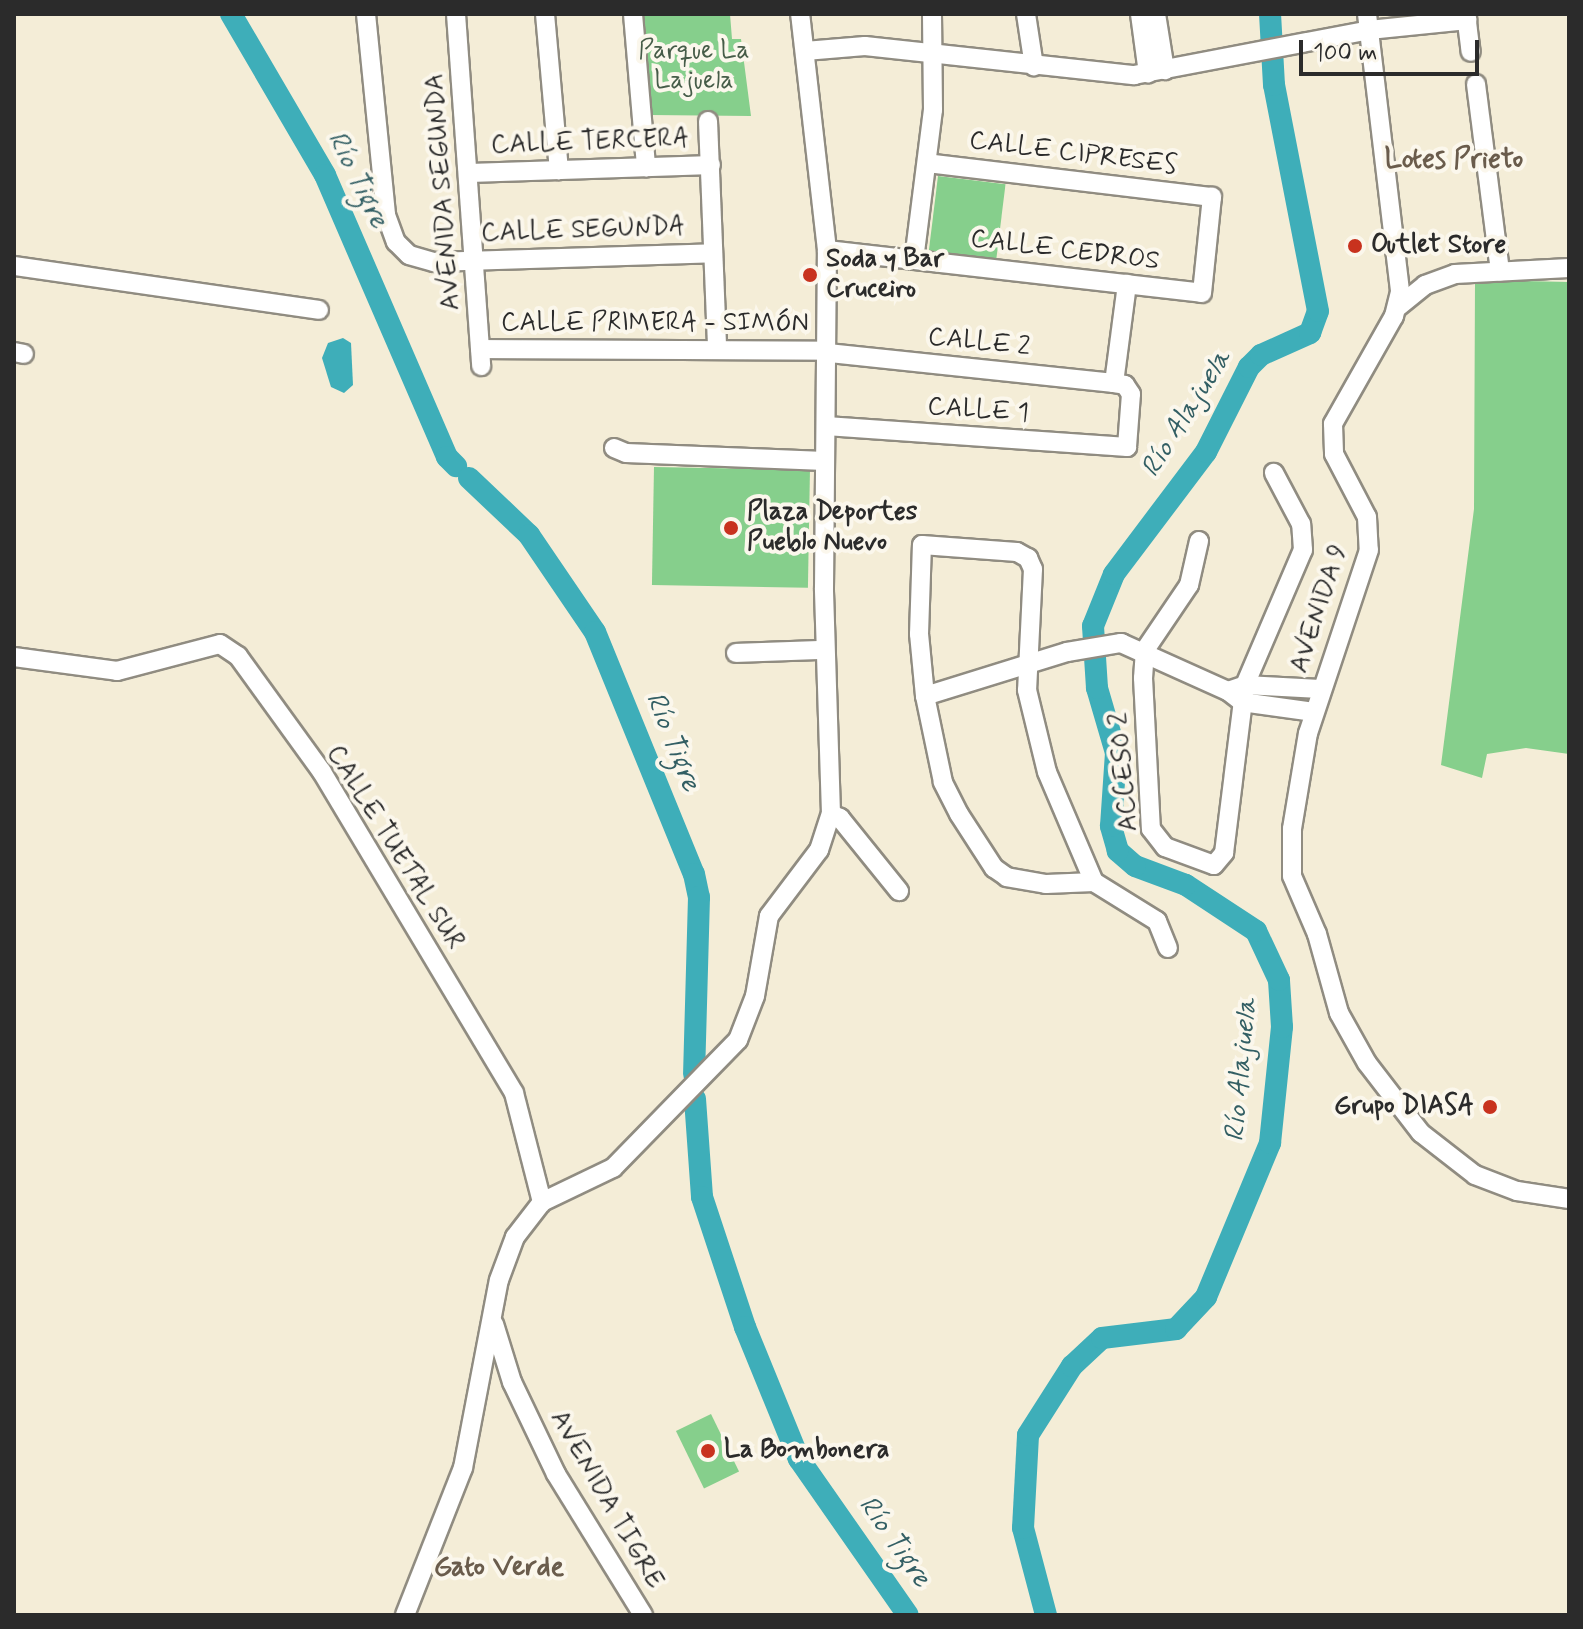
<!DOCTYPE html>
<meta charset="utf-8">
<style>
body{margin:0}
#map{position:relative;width:1583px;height:1629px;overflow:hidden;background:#f4edd7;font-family:Mynerve,sans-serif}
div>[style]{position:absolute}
.green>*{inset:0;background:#86cf8c;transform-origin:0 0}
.water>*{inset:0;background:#3eaeb9}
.river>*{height:22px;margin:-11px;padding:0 11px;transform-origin:11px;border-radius:11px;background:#3eaeb9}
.roads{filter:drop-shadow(2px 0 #908c81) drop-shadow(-2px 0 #908c81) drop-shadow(0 2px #908c81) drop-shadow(0 -2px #908c81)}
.minor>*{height:18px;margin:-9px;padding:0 9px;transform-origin:9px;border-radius:9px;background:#fff}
.dots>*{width:22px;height:22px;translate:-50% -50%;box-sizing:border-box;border:4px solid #fbf7ec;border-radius:50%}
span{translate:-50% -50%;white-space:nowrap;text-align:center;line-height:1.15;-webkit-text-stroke:8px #fbf7ec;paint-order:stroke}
.park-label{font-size:26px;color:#465c48}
.street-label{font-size:26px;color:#2b2b2b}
.poi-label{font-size:26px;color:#2b2b2b;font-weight:700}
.left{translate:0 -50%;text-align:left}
.right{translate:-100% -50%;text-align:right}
.neighbourhood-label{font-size:28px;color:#6a5c4c;font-weight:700}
.water-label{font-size:28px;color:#335f64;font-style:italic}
.frame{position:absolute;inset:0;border:16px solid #2b2b2b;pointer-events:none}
.scale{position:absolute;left:1299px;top:40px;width:180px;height:36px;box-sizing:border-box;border:4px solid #2b2b2b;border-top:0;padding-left:10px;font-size:24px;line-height:28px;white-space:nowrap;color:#2b2b2b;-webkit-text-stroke:6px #fbf7ec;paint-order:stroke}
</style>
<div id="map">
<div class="green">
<div style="clip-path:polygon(641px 14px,730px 14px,732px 39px,741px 39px,751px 116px,651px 115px)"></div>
<div style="left:938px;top:176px;width:68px;height:75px;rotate:7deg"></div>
<div style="clip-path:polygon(1475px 280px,1569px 282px,1569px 754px,1526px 748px,1487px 754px,1482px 778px,1441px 765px,1474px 509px)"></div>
<div style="left:654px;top:467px;width:156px;height:118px;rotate:1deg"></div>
<div style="left:711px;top:1414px;width:64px;height:39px;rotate:64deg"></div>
</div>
<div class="water">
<div style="clip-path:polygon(343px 338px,351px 343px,353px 385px,344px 393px,331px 387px,322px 358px,328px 343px)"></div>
</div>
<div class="river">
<div style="left:231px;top:14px;width:186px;rotate:59.7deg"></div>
<div style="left:325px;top:175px;width:307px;rotate:66.6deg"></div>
<div style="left:447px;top:457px;width:13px;rotate:45deg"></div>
<div style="left:469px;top:478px;width:83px;rotate:43.5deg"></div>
<div style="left:529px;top:535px;width:117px;rotate:55.8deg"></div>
<div style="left:595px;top:632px;width:261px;rotate:67.8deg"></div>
<div style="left:694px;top:874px;width:24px;rotate:78deg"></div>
<div style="left:699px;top:897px;width:177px;rotate:91.6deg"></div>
<div style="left:695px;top:1099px;width:98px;rotate:85.9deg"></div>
<div style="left:702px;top:1197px;width:137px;rotate:71.7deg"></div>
<div style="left:745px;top:1327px;width:143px;rotate:67.8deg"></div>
<div style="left:799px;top:1459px;width:190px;rotate:55.1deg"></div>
<div style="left:1046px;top:1615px;width:90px;rotate:-104.8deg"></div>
<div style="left:1023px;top:1528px;width:93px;rotate:-86.9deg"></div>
<div style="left:1028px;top:1435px;width:82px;rotate:-57.5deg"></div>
<div style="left:1072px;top:1366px;width:41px;rotate:-43deg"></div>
<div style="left:1102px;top:1338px;width:75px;rotate:-6.9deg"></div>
<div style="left:1176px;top:1329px;width:44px;rotate:-46.8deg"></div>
<div style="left:1206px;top:1297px;width:167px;rotate:-67.4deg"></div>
<div style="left:1270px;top:1143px;width:117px;rotate:-84.1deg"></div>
<div style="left:1282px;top:1027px;width:47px;rotate:-93.7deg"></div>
<div style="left:1279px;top:980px;width:54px;rotate:-115.1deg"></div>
<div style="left:1256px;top:931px;width:84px;rotate:-146.7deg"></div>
<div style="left:1186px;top:885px;width:54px;rotate:-159.6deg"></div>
<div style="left:1135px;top:866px;width:23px;rotate:-139deg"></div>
<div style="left:1118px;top:851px;width:26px;rotate:-106deg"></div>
<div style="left:1111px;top:826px;width:73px;rotate:-86.1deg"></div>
<div style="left:1116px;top:753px;width:68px;rotate:-106.3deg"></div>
<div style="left:1097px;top:688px;width:62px;rotate:-93.7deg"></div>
<div style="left:1093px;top:626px;width:56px;rotate:-68deg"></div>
<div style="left:1114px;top:574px;width:153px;rotate:-53deg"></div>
<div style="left:1206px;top:452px;width:95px;rotate:-63.2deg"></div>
<div style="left:1249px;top:367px;width:17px;rotate:-45deg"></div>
<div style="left:1261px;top:355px;width:54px;rotate:-24.2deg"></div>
<div style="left:1310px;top:333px;width:23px;rotate:-70deg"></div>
<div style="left:1318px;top:311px;width:230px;rotate:-101deg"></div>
<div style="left:1274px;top:85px;width:71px;rotate:-93.2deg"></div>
</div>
<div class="roads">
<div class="minor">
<div style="left:366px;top:14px;width:202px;rotate:84.3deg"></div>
<div style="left:386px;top:215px;width:29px;rotate:70deg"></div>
<div style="left:396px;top:242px;width:18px;rotate:45deg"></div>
<div style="left:409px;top:255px;width:26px;rotate:16deg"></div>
<div style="left:434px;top:262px;width:279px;rotate:-1.8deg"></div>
<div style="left:456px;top:14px;width:353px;rotate:85.9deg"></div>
<div style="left:545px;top:14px;width:157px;rotate:84.9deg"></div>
<div style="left:633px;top:14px;width:154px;rotate:85.1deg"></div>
<div style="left:1026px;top:14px;width:53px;rotate:81.3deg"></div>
<div style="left:1140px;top:14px;width:60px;rotate:82.3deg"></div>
<div style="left:1156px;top:14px;width:57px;rotate:80.9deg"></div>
<div style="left:1367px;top:14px;width:280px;rotate:83.2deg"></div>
<div style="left:1400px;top:292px;width:25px;rotate:104deg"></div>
<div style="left:1394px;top:316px;width:124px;rotate:119.5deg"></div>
<div style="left:1333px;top:424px;width:30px;rotate:88deg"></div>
<div style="left:1334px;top:454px;width:71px;rotate:62.4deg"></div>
<div style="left:1367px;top:517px;width:33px;rotate:87deg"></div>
<div style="left:1369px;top:550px;width:193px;rotate:108.4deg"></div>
<div style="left:1308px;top:733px;width:97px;rotate:99.5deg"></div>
<div style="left:1292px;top:829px;width:47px;rotate:90deg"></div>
<div style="left:1292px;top:876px;width:63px;rotate:66.7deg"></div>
<div style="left:1317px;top:934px;width:82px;rotate:74.4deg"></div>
<div style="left:1339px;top:1013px;width:57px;rotate:60.8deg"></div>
<div style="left:1367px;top:1063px;width:88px;rotate:52.4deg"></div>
<div style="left:1421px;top:1133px;width:68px;rotate:37.9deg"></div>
<div style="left:1475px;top:1175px;width:45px;rotate:20.9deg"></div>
<div style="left:1517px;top:1191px;width:53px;rotate:8.7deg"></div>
<div style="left:1466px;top:14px;width:38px;rotate:83deg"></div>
<div style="left:805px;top:51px;width:60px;rotate:-4.8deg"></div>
<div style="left:865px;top:46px;width:271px;rotate:6.2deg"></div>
<div style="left:1134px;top:75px;width:239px;rotate:-10.8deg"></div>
<div style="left:1369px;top:30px;width:99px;rotate:-5.8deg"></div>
<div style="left:1476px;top:84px;width:189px;rotate:82.7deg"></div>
<div style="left:708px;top:121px;width:228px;rotate:87.7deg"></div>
<div style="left:471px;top:173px;width:240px;rotate:-1.9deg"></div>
<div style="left:827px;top:250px;width:377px;rotate:6.5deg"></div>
<div style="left:1202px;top:293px;width:97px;rotate:-84.1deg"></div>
<div style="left:1212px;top:197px;width:286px;rotate:-173.2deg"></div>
<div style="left:914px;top:260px;width:151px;rotate:-82.8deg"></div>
<div style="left:933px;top:110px;width:96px;rotate:-90.6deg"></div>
<div style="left:14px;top:266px;width:308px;rotate:8.2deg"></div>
<div style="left:1398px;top:307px;width:35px;rotate:-39deg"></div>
<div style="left:1425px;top:285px;width:32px;rotate:-20deg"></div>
<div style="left:1455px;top:274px;width:114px;rotate:-3deg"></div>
<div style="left:480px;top:349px;width:348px;rotate:0.3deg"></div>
<div style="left:14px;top:352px;width:10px;rotate:11deg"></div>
<div style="left:1114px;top:383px;width:100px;rotate:-82.5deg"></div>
<div style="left:826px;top:426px;width:302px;rotate:4deg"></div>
<div style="left:1127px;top:447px;width:53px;rotate:-85.7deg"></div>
<div style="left:1131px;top:394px;width:11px;rotate:-124deg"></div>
<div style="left:1125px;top:385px;width:11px;rotate:-170deg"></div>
<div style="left:1114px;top:383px;width:288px;rotate:-174deg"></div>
<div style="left:614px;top:448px;width:13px;rotate:23deg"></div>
<div style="left:626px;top:453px;width:199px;rotate:2.3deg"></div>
<div style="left:1199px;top:541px;width:45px;rotate:102.8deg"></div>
<div style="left:1189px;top:585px;width:78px;rotate:124.1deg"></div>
<div style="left:1145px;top:650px;width:28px;rotate:94deg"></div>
<div style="left:1143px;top:678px;width:151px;rotate:87deg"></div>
<div style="left:1151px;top:829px;width:23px;rotate:52deg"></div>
<div style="left:1165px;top:847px;width:52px;rotate:20.2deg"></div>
<div style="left:1214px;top:865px;width:16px;rotate:-50deg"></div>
<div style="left:1224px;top:853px;width:169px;rotate:-82.9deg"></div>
<div style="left:1245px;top:685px;width:147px;rotate:-66.8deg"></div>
<div style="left:1303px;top:550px;width:26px;rotate:-94deg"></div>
<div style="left:1301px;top:524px;width:58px;rotate:-117.9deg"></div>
<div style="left:736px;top:653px;width:88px;rotate:-2deg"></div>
<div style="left:14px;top:657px;width:104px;rotate:7.7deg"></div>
<div style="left:117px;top:671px;width:106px;rotate:-14.7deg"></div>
<div style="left:220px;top:644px;width:22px;rotate:34deg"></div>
<div style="left:238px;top:656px;width:143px;rotate:54.1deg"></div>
<div style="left:322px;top:772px;width:374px;rotate:59.1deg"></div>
<div style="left:514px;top:1093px;width:113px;rotate:75.6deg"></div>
<div style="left:925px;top:696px;width:149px;rotate:-17.2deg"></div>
<div style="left:1067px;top:652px;width:55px;rotate:-9.5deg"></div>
<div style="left:1121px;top:643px;width:117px;rotate:24.2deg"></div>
<div style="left:1314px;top:712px;width:73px;rotate:-172.1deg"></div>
<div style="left:1242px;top:702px;width:18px;rotate:-142deg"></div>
<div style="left:1228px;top:691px;width:18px;rotate:-19deg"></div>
<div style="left:1245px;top:685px;width:75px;rotate:3.1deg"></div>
<div style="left:831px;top:814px;width:10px;rotate:24deg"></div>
<div style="left:840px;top:818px;width:94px;rotate:51.1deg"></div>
<div style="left:1094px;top:882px;width:48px;rotate:177.6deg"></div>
<div style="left:1046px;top:884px;width:40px;rotate:-170deg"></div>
<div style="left:1007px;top:877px;width:16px;rotate:-145deg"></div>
<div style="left:994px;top:868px;width:64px;rotate:-122.9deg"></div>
<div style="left:959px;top:814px;width:36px;rotate:-117deg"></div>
<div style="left:943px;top:782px;width:88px;rotate:-101.8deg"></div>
<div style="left:925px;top:696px;width:62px;rotate:-95.5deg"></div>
<div style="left:919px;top:634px;width:89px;rotate:-88.1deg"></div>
<div style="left:922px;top:545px;width:95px;rotate:4.2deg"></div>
<div style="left:1017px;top:552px;width:13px;rotate:29deg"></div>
<div style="left:1028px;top:558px;width:12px;rotate:66deg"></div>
<div style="left:1033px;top:569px;width:121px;rotate:92.8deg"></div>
<div style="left:1027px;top:690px;width:84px;rotate:76.3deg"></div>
<div style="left:1047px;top:772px;width:120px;rotate:66.9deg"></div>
<div style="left:1094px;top:882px;width:74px;rotate:31.8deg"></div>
<div style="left:1157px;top:921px;width:29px;rotate:68deg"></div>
<div style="left:494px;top:1324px;width:61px;rotate:72.8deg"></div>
<div style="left:512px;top:1382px;width:102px;rotate:64.4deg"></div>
<div style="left:556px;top:1474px;width:166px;rotate:58.3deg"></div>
<div style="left:405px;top:1615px;width:158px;rotate:-68.5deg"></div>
<div style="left:463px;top:1468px;width:191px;rotate:-79.2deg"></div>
<div style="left:499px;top:1280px;width:46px;rotate:-69.6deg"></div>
<div style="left:515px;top:1237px;width:44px;rotate:-52.4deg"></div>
<div style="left:542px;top:1202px;width:79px;rotate:-25.6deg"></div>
<div style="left:613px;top:1168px;width:179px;rotate:-45.7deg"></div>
<div style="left:738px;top:1040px;width:47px;rotate:-68.9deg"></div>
<div style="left:755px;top:996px;width:81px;rotate:-80.1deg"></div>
<div style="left:769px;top:916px;width:83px;rotate:-52.9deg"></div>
<div style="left:819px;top:850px;width:38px;rotate:-72deg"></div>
<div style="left:831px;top:814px;width:226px;rotate:-91.8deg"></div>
<div style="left:824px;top:588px;width:338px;rotate:-89.5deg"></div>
<div style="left:827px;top:250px;width:238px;rotate:-96.5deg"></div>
</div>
</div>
<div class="dots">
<div style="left:1355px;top:246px;background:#c8321e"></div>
<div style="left:810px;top:275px;background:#c8321e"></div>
<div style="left:731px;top:528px;background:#c8321e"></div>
<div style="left:1490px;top:1107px;background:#c8321e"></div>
<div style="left:708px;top:1451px;background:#c8321e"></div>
</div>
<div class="park-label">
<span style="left:694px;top:67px">Parque La<br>Lajuela</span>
</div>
<div class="street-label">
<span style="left:590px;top:143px;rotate:-2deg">CALLE TERCERA</span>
<span style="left:1073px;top:154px;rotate:7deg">CALLE CIPRESES</span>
<span style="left:444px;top:192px;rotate:-94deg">AVENIDA SEGUNDA</span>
<span style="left:583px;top:231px;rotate:-2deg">CALLE SEGUNDA</span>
<span style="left:1065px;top:251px;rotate:7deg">CALLE CEDROS</span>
<span style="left:655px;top:324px">CALLE PRIMERA - SIMÓN</span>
<span style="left:979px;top:343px;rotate:6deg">CALLE 2</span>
<span style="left:978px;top:411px;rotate:4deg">CALLE 1</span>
<span style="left:1320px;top:609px;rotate:-72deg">AVENIDA 9</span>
<span style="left:1125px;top:772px;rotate:-95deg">ACCESO 2</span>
<span style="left:394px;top:848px;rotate:58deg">CALLE TUETAL SUR</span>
<span style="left:606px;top:1500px;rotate:60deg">AVENIDA TIGRE</span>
</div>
<div class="poi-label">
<span class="left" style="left:1371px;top:246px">Outlet Store</span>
<span class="left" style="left:826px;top:275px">Soda y Bar<br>Cruceiro</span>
<span class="left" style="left:747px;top:528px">Plaza Deportes<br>Pueblo Nuevo</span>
<span class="right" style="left:1474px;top:1107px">Grupo DIASA</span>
<span class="left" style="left:724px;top:1451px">La Bombonera</span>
</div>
<div class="neighbourhood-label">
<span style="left:1454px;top:160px">Lotes Prieto</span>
<span style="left:499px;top:1568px">Gato Verde</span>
</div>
<div class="water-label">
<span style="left:357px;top:180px;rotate:64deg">Río Tigre</span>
<span style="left:1187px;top:414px;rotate:-58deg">Río Alajuela</span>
<span style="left:672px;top:742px;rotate:68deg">Río Tigre</span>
<span style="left:1242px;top:1070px;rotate:-85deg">Río Alajuela</span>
<span style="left:894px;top:1542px;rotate:55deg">Río Tigre</span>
</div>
<div class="frame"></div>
<div class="scale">100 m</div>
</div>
